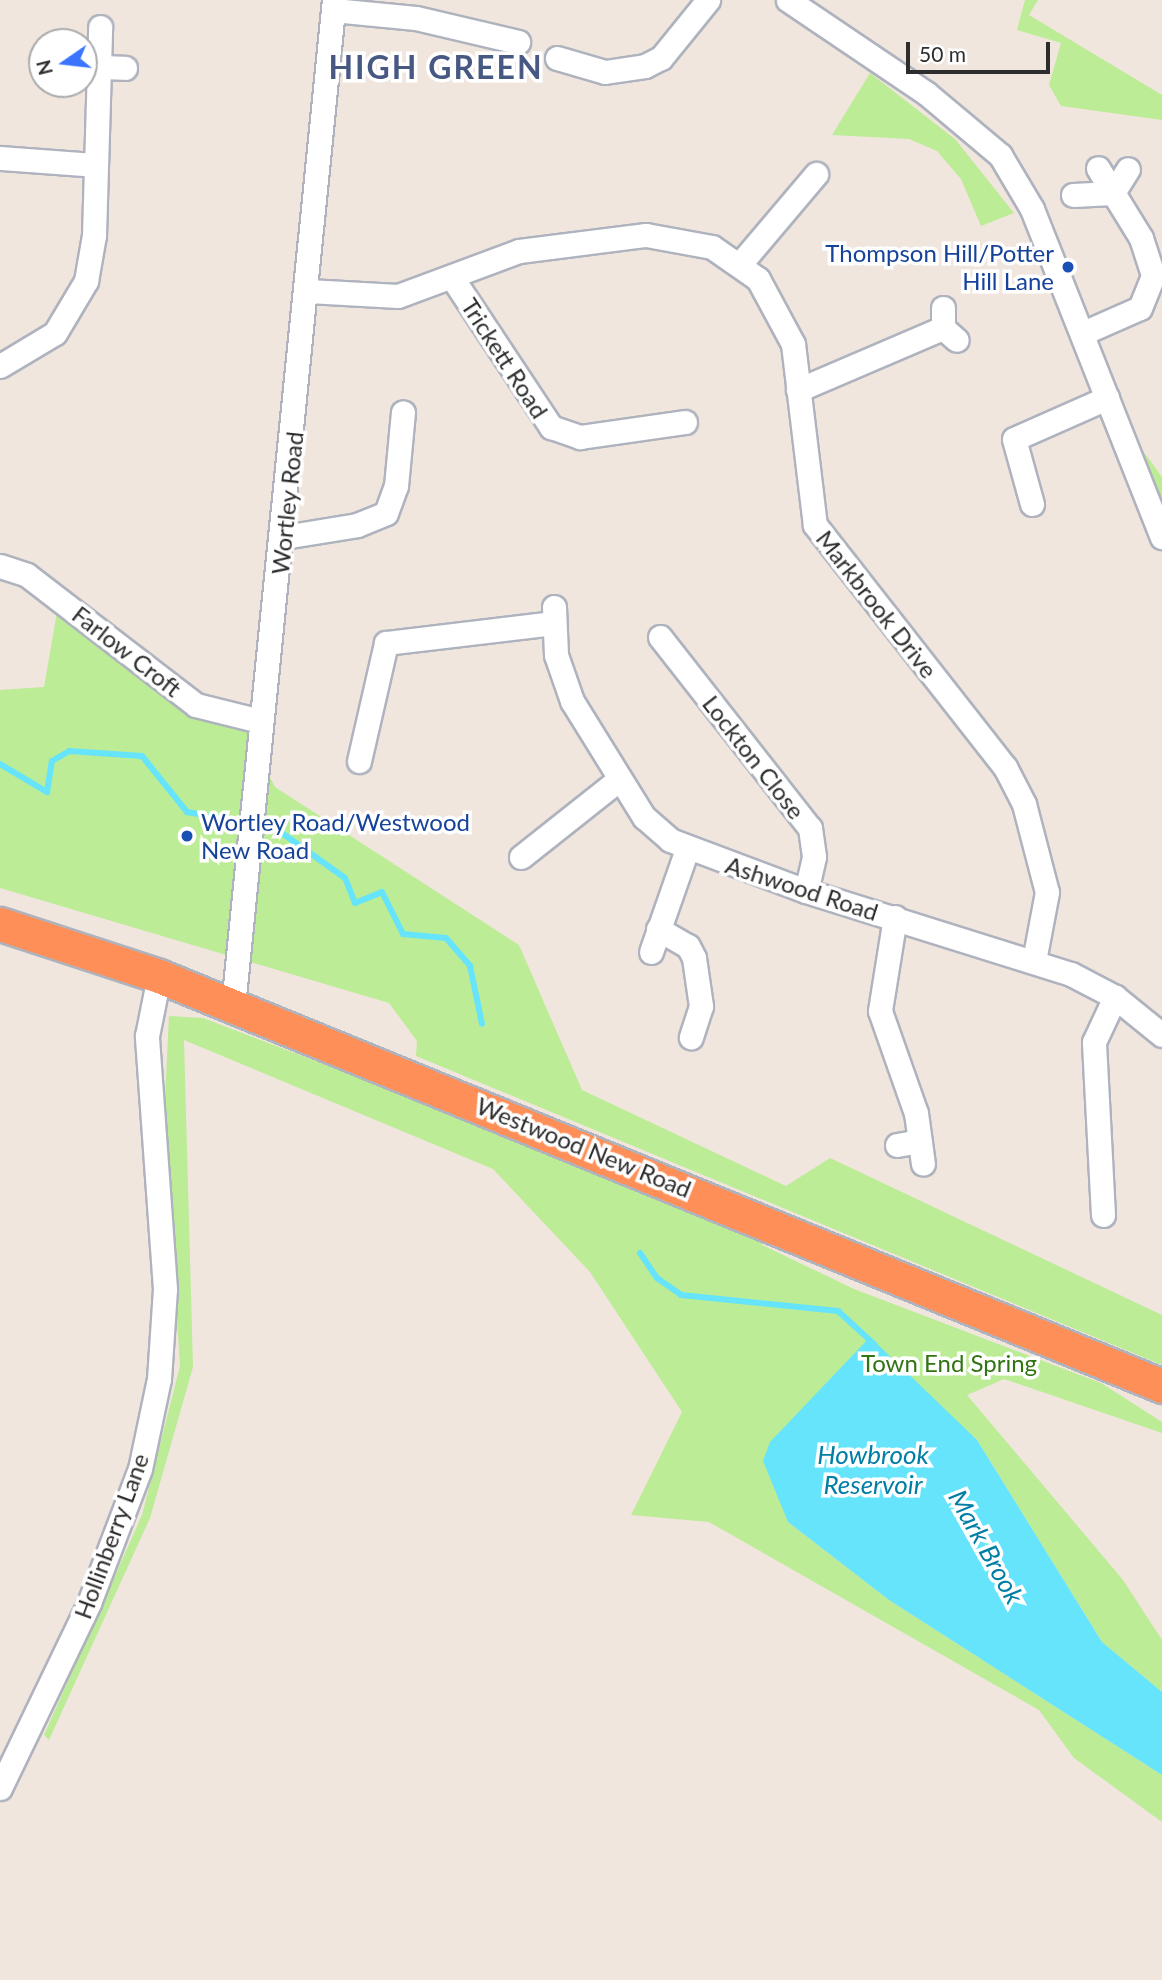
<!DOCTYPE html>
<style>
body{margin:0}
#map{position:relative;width:1162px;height:1980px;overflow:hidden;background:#f0e6de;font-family:Lato,sans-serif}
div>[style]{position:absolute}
.green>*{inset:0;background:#bcec95}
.water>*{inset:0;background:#66e4fc}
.stream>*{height:6px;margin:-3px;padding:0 3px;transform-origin:3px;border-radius:3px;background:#66e4fc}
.roads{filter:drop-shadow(2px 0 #aeb3be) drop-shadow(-2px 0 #aeb3be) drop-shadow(0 2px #aeb3be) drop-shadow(0 -2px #aeb3be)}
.minor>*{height:23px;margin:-11.5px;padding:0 11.5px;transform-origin:11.5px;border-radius:11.5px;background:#fff}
.highway>*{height:33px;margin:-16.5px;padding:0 16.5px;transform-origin:16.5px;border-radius:16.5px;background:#ff8f59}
.dots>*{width:19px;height:19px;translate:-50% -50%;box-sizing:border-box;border:4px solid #fff;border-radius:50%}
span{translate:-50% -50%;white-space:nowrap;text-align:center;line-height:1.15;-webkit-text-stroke:7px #fff;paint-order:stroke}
.transit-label{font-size:24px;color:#164399}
.right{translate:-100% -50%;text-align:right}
.left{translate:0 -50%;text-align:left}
.street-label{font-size:24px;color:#2d2d2d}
.park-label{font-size:24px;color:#317412}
.water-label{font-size:26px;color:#017ea5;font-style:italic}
.district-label{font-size:32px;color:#475883;font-weight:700;letter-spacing:2px}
.north{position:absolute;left:28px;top:28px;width:70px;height:70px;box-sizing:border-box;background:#fff;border:2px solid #ababab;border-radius:50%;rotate:256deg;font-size:19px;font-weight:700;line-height:28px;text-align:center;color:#2d2d2d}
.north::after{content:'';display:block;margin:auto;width:24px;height:32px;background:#3b75ff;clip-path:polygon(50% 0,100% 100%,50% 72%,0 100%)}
.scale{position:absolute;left:906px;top:42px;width:144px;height:32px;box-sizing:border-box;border:4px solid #2d2d2d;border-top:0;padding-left:9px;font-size:21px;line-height:24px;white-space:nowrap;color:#2d2d2d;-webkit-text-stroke:5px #fff;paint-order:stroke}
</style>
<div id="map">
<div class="green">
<div style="clip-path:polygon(1025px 0,1038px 0,1029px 15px,1162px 95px,1162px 120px,1061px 106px,1049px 85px,1061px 43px,1017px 30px)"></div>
<div style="clip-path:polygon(870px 73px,955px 139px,1014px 213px,981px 226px,961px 179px,937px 151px,909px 139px,832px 135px)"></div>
<div style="clip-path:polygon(1144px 452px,1162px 477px,1162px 505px)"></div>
<div style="clip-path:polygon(57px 612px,178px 709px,247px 732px,275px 787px,519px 945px,582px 1090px,786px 1186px,830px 1158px,1162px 1315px,1162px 1365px,416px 1056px,417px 1041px,389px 1003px,0 888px,0 690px,44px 687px)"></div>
<div style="clip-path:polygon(169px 1016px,203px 1018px,758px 1230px,762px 1245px,854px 1289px,1101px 1383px,1162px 1422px,1162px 1433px,1004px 1379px,967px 1395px,1123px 1580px,1162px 1640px,1162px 1692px,1102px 1642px,977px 1440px,788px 1522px,889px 1600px,1162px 1775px,1162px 1822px,1074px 1758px,1039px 1710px,709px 1522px,631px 1515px,682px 1412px,590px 1272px,493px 1169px,184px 1040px,193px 1367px,150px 1518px,49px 1740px,44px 1735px,142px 1515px,180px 1366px,164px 1119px)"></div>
</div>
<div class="water">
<div style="clip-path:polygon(870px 1337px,977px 1440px,1102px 1642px,1162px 1692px,1162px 1775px,889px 1600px,788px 1522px,763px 1461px,770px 1442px)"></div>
</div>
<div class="stream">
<div style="left:0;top:764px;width:55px;rotate:30.8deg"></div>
<div style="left:47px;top:792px;width:31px;rotate:-81deg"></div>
<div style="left:52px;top:761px;width:20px;rotate:-30deg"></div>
<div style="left:69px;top:751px;width:73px;rotate:3.9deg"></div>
<div style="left:142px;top:756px;width:72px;rotate:51.2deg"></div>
<div style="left:187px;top:812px;width:89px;rotate:10.3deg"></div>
<div style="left:275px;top:828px;width:86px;rotate:35.5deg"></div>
<div style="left:345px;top:878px;width:27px;rotate:68deg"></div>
<div style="left:355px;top:903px;width:29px;rotate:-22deg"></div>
<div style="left:382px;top:892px;width:47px;rotate:63.4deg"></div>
<div style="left:403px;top:934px;width:43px;rotate:5.3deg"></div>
<div style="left:446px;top:938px;width:37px;rotate:49deg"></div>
<div style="left:470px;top:966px;width:59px;rotate:78.3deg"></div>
<div style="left:640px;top:1253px;width:30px;rotate:56deg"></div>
<div style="left:657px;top:1278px;width:29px;rotate:35deg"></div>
<div style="left:681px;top:1295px;width:158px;rotate:5.8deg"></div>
<div style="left:838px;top:1311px;width:49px;rotate:42.5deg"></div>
</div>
<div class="roads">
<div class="minor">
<div style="left:788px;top:0;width:166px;rotate:34deg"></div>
<div style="left:926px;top:93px;width:97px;rotate:40deg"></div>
<div style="left:1000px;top:155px;width:63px;rotate:59.3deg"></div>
<div style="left:1032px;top:209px;width:353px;rotate:68.4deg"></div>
<div style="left:333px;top:10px;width:83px;rotate:5.5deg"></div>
<div style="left:416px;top:18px;width:105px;rotate:13.2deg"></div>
<div style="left:557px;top:58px;width:50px;rotate:16.3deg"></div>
<div style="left:605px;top:72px;width:40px;rotate:-8.5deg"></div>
<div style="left:645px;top:66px;width:18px;rotate:-27deg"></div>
<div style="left:661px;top:58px;width:75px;rotate:-51deg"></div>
<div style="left:99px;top:67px;width:26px;rotate:2deg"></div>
<div style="left:0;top:158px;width:96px;rotate:4.2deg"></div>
<div style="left:1073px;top:195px;width:40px;rotate:-2.9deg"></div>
<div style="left:1113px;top:193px;width:28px;rotate:-58deg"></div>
<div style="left:740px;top:264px;width:118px;rotate:-49.8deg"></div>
<div style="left:453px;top:279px;width:178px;rotate:56.5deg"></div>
<div style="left:551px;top:427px;width:31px;rotate:19deg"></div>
<div style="left:580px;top:437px;width:106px;rotate:-8.1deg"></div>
<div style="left:308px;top:291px;width:90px;rotate:3.2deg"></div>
<div style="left:398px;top:296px;width:129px;rotate:-20.4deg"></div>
<div style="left:519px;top:251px;width:128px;rotate:-7.2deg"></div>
<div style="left:646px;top:235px;width:67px;rotate:10.3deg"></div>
<div style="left:712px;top:247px;width:56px;rotate:34.8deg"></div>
<div style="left:758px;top:279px;width:74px;rotate:61.7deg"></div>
<div style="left:793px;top:344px;width:182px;rotate:83.1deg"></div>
<div style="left:815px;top:525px;width:308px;rotate:51.9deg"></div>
<div style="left:1005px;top:767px;width:42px;rotate:62.8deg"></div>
<div style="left:1024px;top:804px;width:91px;rotate:75.4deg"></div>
<div style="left:1047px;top:892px;width:70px;rotate:100.7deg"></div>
<div style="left:943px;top:308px;width:20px;rotate:90deg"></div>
<div style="left:943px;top:328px;width:18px;rotate:41deg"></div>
<div style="left:1083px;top:333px;width:62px;rotate:-23.7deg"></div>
<div style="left:1140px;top:308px;width:35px;rotate:-68deg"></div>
<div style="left:1153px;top:275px;width:39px;rotate:-108deg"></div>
<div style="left:1141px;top:238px;width:82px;rotate:-121.6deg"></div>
<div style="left:0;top:366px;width:64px;rotate:-31deg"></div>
<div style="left:55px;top:333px;width:61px;rotate:-59.2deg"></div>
<div style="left:86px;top:281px;width:47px;rotate:-80.1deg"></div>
<div style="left:94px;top:235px;width:208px;rotate:-88.3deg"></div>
<div style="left:798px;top:390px;width:158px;rotate:-23.2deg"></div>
<div style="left:1032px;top:504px;width:67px;rotate:-105.5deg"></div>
<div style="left:1014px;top:439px;width:102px;rotate:-23.8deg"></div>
<div style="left:284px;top:537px;width:74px;rotate:-9.3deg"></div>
<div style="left:357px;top:525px;width:31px;rotate:-22deg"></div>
<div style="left:386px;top:513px;width:29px;rotate:-70deg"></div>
<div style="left:396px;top:486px;width:74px;rotate:-84.6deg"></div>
<div style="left:0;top:566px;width:28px;rotate:18deg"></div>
<div style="left:27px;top:575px;width:213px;rotate:37.6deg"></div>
<div style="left:196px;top:705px;width:66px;rotate:14deg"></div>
<div style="left:554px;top:607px;width:48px;rotate:87.6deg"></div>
<div style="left:556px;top:655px;width:49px;rotate:70.8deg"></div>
<div style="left:572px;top:701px;width:137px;rotate:58.2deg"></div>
<div style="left:644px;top:817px;width:35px;rotate:41deg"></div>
<div style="left:670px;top:840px;width:145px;rotate:20.6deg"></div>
<div style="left:806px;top:891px;width:278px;rotate:17.4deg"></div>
<div style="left:1071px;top:974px;width:50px;rotate:27.6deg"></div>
<div style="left:1115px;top:997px;width:60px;rotate:39deg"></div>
<div style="left:660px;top:637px;width:243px;rotate:51.9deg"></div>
<div style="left:810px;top:828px;width:29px;rotate:82deg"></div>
<div style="left:814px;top:857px;width:35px;rotate:103deg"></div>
<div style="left:359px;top:761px;width:121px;rotate:-77.1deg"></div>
<div style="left:386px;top:643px;width:168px;rotate:-6.8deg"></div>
<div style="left:521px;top:857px;width:124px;rotate:-38.4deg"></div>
<div style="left:895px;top:917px;width:95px;rotate:99.1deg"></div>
<div style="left:880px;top:1011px;width:108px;rotate:70.6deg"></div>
<div style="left:916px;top:1113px;width:51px;rotate:82.2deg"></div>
<div style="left:658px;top:929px;width:34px;rotate:30deg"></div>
<div style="left:688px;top:946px;width:13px;rotate:63deg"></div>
<div style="left:694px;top:958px;width:49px;rotate:81.7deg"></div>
<div style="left:701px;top:1006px;width:33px;rotate:108deg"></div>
<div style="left:651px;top:952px;width:109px;rotate:-70.7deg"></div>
<div style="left:233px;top:1006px;width:1011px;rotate:-84.27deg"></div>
<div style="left:897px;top:1145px;width:23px;rotate:-10deg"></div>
<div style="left:1103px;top:1215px;width:173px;rotate:-93deg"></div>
<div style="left:1094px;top:1042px;width:50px;rotate:-65deg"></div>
<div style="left:0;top:1788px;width:205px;rotate:-64.3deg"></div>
<div style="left:89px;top:1603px;width:143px;rotate:-69.2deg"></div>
<div style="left:140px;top:1469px;width:92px;rotate:-78.1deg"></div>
<div style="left:159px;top:1379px;width:90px;rotate:-86.2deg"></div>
<div style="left:165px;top:1289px;width:254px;rotate:-94.1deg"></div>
<div style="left:147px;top:1036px;width:61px;rotate:-78.7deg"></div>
</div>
<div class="highway">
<div style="left:0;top:924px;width:167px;rotate:18.1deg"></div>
<div style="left:159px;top:976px;width:1084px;rotate:22.23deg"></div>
</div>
</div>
<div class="dots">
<div style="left:1068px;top:267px;background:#1a4fb4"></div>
<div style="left:187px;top:836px;background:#1a4fb4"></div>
</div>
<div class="transit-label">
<span class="right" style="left:1054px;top:267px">Thompson Hill/Potter<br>Hill Lane</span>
<span class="left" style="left:201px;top:836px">Wortley Road/Westwood<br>New Road</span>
</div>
<div class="street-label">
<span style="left:505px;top:358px;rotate:57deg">Trickett Road</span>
<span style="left:287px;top:503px;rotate:-84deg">Wortley Road</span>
<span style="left:877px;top:604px;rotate:52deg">Markbrook Drive</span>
<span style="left:127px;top:651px;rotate:38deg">Farlow Croft</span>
<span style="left:754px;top:757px;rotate:52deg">Lockton Close</span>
<span style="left:802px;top:888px;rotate:18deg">Ashwood Road</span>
<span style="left:584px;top:1147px;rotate:22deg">Westwood New Road</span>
<span style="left:111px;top:1536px;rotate:-70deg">Hollinberry Lane</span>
</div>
<div class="park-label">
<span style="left:949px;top:1363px">Town End Spring</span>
</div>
<div class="water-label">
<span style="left:873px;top:1470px">Howbrook<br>Reservoir</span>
<span style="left:986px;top:1547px;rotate:61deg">Mark Brook</span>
</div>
<div class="district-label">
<span style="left:436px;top:67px">HIGH GREEN</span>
</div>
<div class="north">N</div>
<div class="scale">50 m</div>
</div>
